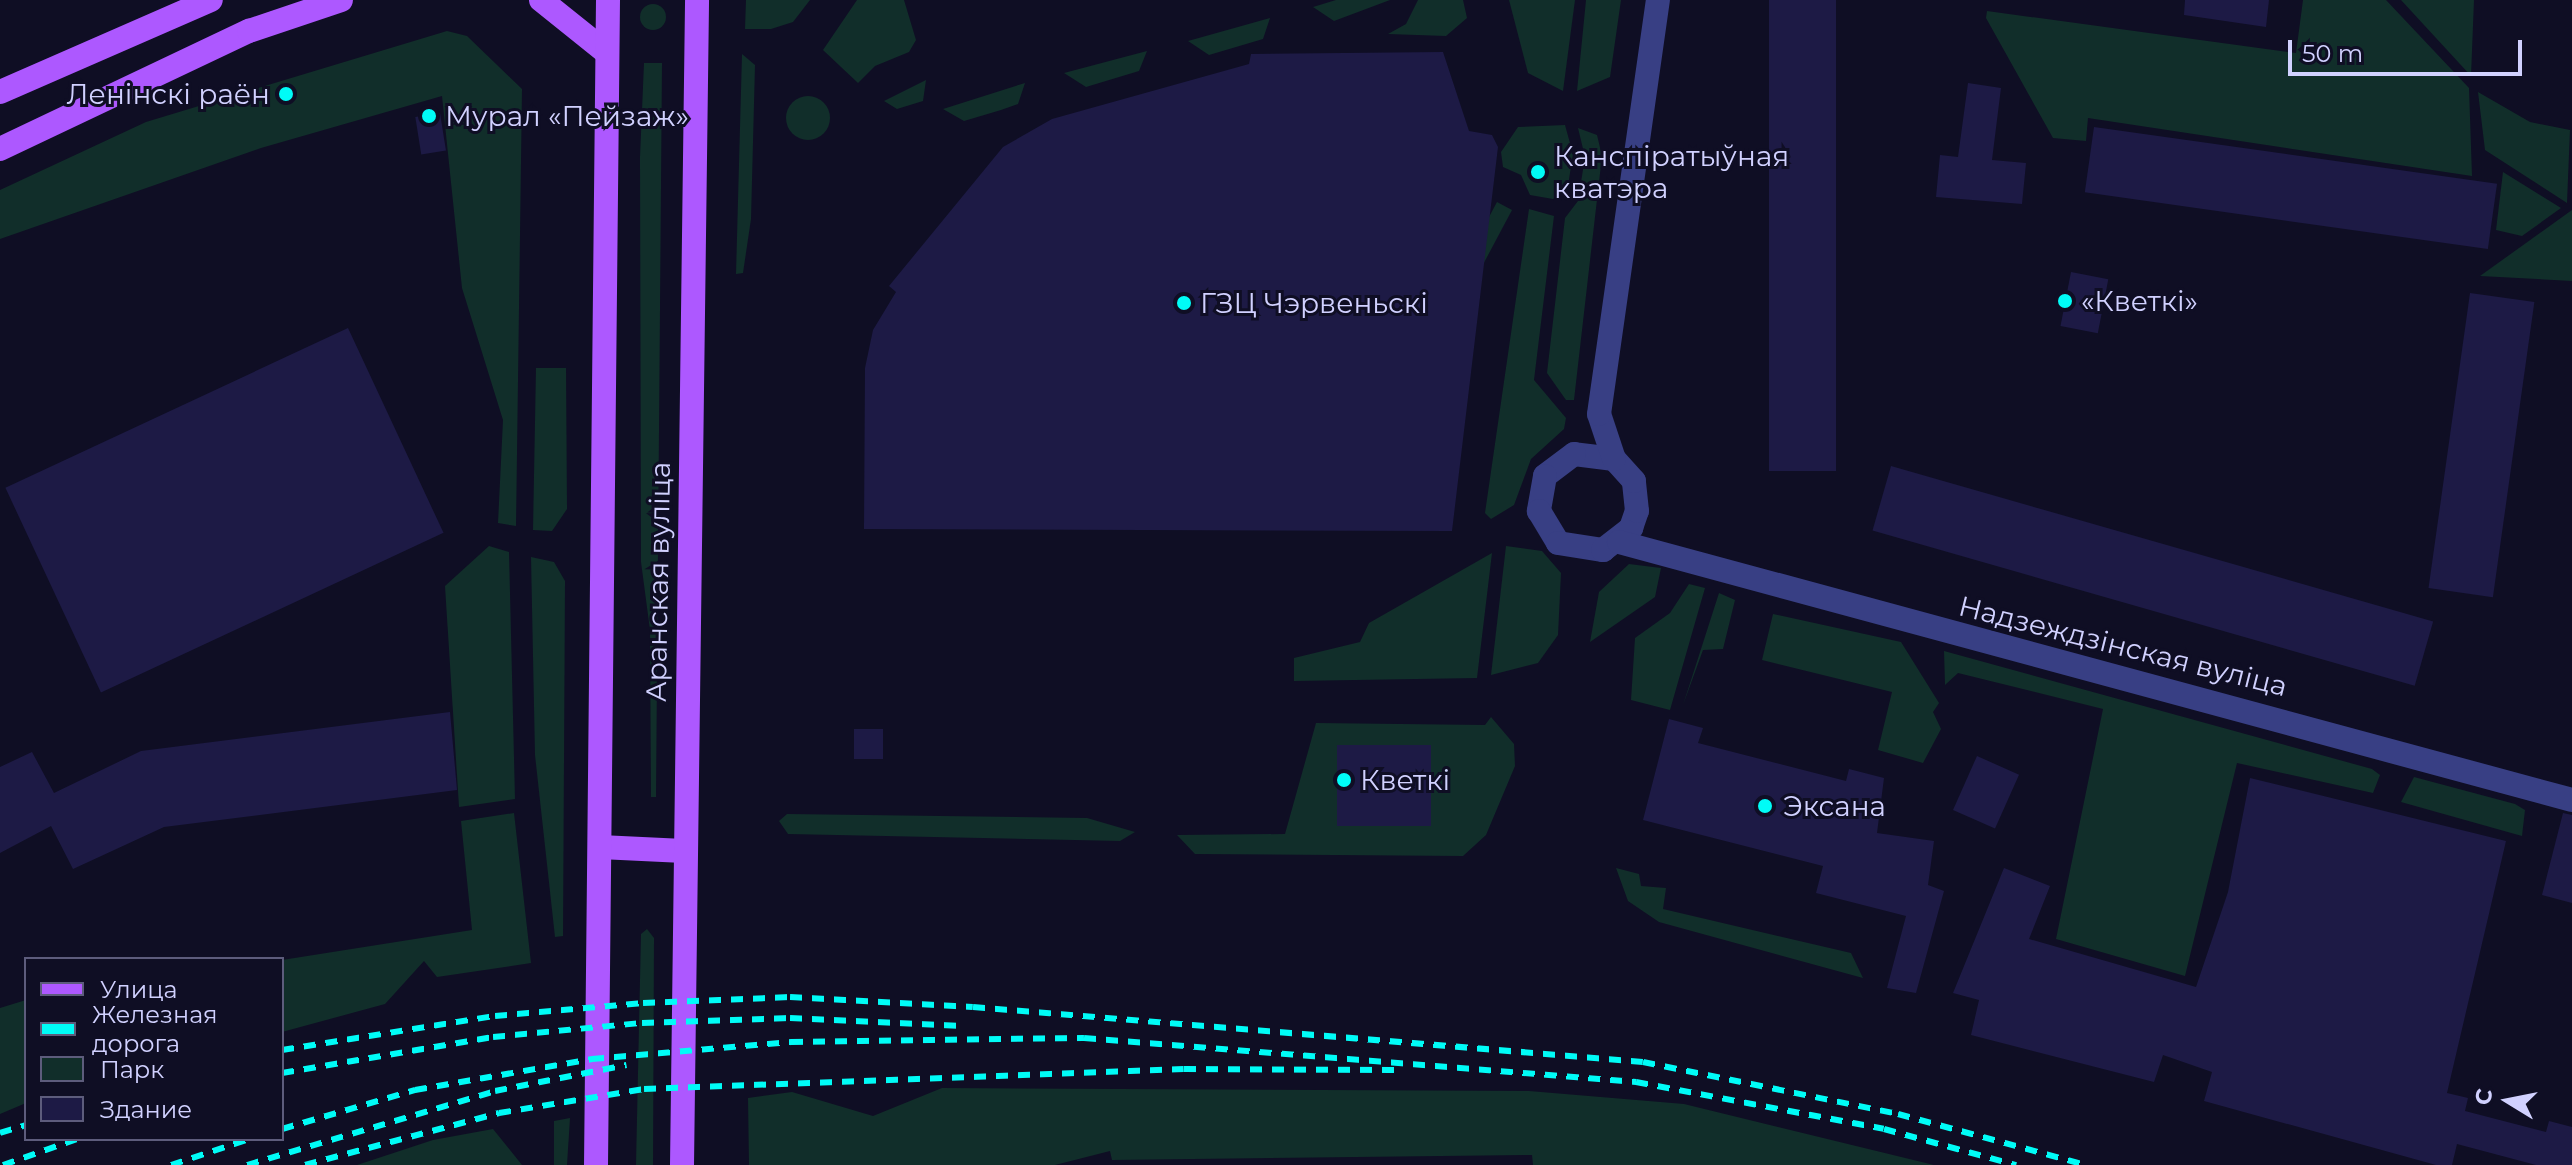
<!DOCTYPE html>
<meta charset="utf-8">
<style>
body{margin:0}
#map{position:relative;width:2572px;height:1165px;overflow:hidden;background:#0f0e24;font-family:Montserrat,sans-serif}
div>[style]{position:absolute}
.green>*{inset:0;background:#112e2a;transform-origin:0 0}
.round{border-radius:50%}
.building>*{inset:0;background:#1d1a45;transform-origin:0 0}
.minor>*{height:24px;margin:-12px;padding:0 12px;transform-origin:12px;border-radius:12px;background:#383f84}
.major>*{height:24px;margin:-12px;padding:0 12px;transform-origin:12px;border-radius:12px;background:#ad58ff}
.rail>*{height:6px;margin-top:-3px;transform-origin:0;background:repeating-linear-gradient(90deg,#00fcf7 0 12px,transparent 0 22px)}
.dots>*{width:22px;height:22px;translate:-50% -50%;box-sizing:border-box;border:4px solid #0f0e24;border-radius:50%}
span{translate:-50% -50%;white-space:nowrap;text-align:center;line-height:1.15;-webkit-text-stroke:6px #0f0e24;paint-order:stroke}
.poi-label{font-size:28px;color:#d1d1ff}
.right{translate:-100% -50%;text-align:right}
.left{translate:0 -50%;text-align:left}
.street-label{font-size:28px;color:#d1d1ff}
.legend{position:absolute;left:24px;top:957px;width:260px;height:184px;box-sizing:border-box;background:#0f0e24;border:2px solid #5d5c7c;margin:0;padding:10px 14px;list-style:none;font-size:24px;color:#d1d1ff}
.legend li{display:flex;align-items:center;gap:16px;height:40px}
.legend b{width:40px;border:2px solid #5d5c7c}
.north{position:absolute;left:2468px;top:1061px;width:80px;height:80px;-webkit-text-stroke:6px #0f0e24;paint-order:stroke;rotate:280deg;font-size:22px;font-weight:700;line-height:32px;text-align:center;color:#d1d1ff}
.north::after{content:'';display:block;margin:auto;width:28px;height:36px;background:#d1d1ff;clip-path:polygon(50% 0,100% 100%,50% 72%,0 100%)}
.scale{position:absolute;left:2288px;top:40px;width:234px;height:36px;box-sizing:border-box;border:4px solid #d1d1ff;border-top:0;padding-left:10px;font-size:24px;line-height:28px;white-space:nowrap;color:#d1d1ff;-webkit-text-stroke:6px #0f0e24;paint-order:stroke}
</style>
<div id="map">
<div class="green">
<div style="clip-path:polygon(746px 0,810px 0,793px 22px,771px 29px,745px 29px)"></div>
<div style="clip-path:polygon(857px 0,904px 0,916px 40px,909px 52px,875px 66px,858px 83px,823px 50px)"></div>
<div style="clip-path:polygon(1336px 0,1390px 0,1334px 21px,1313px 7px)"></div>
<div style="clip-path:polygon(1418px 0,1463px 0,1467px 18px,1446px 36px,1388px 34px,1406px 24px)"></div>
<div style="clip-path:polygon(1509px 0,1575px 0,1563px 91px,1528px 73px)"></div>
<div style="clip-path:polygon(1586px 0,1621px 0,1610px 77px,1577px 91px)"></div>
<div style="clip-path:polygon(2303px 0,2386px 0,2469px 88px,2472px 176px,2088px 118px,2086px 141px,2053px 138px,1986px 18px,1987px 11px,2296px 53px)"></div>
<div style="clip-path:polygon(2401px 0,2474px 0,2471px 76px)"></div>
<div class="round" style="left:640px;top:4px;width:26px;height:26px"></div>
<div style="clip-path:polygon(1270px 18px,1263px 39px,1209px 55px,1188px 41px)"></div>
<div style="clip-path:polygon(447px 31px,467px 36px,522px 89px,516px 526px,498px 523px,503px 420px,462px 288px,442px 96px,261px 148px,0 239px,0 190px,146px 122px)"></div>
<div style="clip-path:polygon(1147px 51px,1139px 71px,1086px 87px,1064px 73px)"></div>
<div style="clip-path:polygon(742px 54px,755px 65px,751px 219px,743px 273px,736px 274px)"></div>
<div style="clip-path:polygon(662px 63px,656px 797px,651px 797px,650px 630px,641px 562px,640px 157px,644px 63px)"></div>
<div style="clip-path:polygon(926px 80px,923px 101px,897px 109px,884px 101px)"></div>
<div style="clip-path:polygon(1025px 83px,1018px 104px,1001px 110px,964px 121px,943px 109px)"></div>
<div style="clip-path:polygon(2478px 92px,2530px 122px,2570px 130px,2567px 203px,2485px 150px)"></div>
<div class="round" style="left:786px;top:96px;width:44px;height:44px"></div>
<div style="clip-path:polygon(1565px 125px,1573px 154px,1567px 192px,1553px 199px,1530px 195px,1521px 175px,1503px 167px,1501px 152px,1518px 127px)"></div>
<div style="clip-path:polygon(1578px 128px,1597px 135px,1602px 156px,1574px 400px,1566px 400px,1547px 373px,1565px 218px,1578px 201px,1585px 157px)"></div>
<div style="clip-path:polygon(2503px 172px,2561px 208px,2522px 236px,2496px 230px)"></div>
<div style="left:1497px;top:202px;width:17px;height:206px;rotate:28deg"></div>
<div style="clip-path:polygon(1529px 209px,1554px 216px,1534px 380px,1566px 418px,1564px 429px,1531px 459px,1514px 505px,1491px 519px,1485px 513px)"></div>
<div style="clip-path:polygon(2572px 210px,2572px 281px,2480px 276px)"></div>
<div style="clip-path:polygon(536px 368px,566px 368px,567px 509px,552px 531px,533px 530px)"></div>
<div style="clip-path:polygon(489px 546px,509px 552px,515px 799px,459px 807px,445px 586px)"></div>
<div style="clip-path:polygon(1506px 546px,1542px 551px,1561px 573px,1558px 635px,1538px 663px,1491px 675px)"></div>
<div style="clip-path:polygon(1492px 553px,1477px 678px,1294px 681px,1294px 658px,1360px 642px,1369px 623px)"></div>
<div style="clip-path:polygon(531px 557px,554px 562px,565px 581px,563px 936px,555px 937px,535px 755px)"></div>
<div style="clip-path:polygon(1629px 564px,1661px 568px,1655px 597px,1590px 642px,1599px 592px)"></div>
<div style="clip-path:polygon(1689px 584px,1705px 588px,1670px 710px,1631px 700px,1635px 638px,1670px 613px)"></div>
<div style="clip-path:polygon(1719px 593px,1735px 600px,1723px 649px,1703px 650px,1683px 705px)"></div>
<div style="clip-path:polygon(1773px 614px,1901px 642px,1939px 703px,1933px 712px,1941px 729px,1923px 763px,1878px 750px,1892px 692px,1762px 660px)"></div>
<div style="clip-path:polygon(1944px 651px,2372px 769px,2380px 775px,2373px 793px,2237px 763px,2185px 976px,2056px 939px,2103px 709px,1958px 673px,1945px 685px)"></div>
<div style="clip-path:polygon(1491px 717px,1514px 744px,1515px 766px,1486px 835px,1463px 856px,1195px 854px,1177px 835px,1285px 834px,1316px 723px,1485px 725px)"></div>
<div style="clip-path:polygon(2414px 777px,2515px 804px,2525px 810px,2522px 836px,2401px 802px)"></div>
<div style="clip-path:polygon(514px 813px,531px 963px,437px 977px,424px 961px,385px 1004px,282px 1032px,282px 960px,472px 930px,461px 821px)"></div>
<div style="clip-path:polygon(787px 814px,1087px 818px,1135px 832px,1120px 841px,788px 834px,779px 821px)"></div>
<div style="clip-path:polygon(1616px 868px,1639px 874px,1641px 886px,1666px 888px,1663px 909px,1851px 953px,1863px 978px,1659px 922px,1628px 901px)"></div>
<div style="clip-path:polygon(647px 929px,654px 938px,653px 1165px,636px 1165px,641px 934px)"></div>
<div style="clip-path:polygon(26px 1000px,26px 1103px,0 1114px,0 1008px)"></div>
<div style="clip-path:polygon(942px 1088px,1529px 1091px,1684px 1104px,1934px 1165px,1533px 1165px,1532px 1155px,1112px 1160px,1110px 1151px,1055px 1165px,749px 1165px,748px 1098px,792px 1092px,873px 1116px)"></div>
<div style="clip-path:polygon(570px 1118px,567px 1165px,554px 1165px,554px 1121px)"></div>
<div style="clip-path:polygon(493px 1129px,522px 1165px,357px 1165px,433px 1140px)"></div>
</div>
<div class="building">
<div style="left:1769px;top:0;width:67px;height:471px"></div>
<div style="clip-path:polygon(2185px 0,2269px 0,2266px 27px,2184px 15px)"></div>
<div style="clip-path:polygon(1443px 52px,1469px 131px,1492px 135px,1498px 147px,1452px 531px,864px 529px,865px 368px,873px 330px,896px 292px,889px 286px,1003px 147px,1052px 119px,1249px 64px,1251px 54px)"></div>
<div style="clip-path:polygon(1968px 83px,2001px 88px,1992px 160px,2026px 163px,2022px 204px,1936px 197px,1940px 155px,1958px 157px)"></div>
<div style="left:440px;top:113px;width:38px;height:25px;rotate:81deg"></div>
<div style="left:2094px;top:127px;width:407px;height:66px;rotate:8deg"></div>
<div style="left:2071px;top:272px;width:38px;height:55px;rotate:11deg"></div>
<div style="left:2470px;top:293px;width:65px;height:298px;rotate:8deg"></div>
<div style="left:348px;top:328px;width:226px;height:378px;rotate:65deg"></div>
<div style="left:1891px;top:466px;width:564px;height:67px;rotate:16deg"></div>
<div style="clip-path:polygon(450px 712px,457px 790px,164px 827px,73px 869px,51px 826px,0 853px,0 767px,32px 752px,54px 793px,141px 751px)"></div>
<div style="clip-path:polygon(1669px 719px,1703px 728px,1698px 743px,1846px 781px,1849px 769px,1884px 778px,1877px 833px,1934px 841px,1928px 885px,1944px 891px,1916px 993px,1887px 988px,1906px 916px,1816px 893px,1823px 866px,1643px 820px)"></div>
<div style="left:883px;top:729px;width:30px;height:29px;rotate:90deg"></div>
<div style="left:1431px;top:745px;width:81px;height:94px;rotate:90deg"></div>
<div style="left:1977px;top:756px;width:46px;height:59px;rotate:24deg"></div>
<div style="clip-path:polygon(2250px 778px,2506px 841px,2447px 1093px,2468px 1098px,2465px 1111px,2546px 1132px,2549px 1121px,2572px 1127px,2572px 1165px,2536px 1165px,2457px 1144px,2452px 1165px,2436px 1165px,2204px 1101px,2212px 1072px,2163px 1055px,2154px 1082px,1971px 1035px,1979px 1000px,1953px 993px,2004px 868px,2050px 886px,2029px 939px,2196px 987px,2228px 892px)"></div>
<div style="clip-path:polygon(2563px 813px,2572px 815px,2572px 903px,2542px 895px)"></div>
</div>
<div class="minor">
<div style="left:1614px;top:459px;width:40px;rotate:-172.9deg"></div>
<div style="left:1574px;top:454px;width:36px;rotate:143deg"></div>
<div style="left:1545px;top:476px;width:36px;rotate:100deg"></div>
<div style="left:1539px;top:511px;width:37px;rotate:59deg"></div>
<div style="left:1558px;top:543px;width:46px;rotate:8.8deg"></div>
<div style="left:1603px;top:550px;width:36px;rotate:-38deg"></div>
<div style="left:1631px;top:528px;width:18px;rotate:-71deg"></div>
<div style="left:1637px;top:511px;width:30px;rotate:-96deg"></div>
<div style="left:1634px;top:481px;width:30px;rotate:-132deg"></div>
<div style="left:1614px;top:459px;width:47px;rotate:-108.4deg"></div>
<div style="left:1599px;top:414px;width:418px;rotate:-81.9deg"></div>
<div style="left:1619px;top:542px;width:987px;rotate:15.15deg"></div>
</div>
<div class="major">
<div style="left:541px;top:0;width:83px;rotate:38.7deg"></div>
<div style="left:0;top:92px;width:230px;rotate:-23.6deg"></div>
<div style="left:0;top:149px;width:276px;rotate:-25.4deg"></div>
<div style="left:249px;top:31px;width:97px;rotate:-18.6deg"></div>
<div style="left:600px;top:847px;width:84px;rotate:2.7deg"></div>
<div style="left:596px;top:1165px;width:1165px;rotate:-89.41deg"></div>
<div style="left:682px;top:1165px;width:1165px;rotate:-89.26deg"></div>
</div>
<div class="rail">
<div style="left:282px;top:1050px;width:216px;rotate:-9.1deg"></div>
<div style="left:495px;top:1016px;width:149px;rotate:-5deg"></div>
<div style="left:643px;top:1003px;width:147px;rotate:-2.3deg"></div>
<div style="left:790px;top:997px;width:183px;rotate:3.1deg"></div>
<div style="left:973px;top:1007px;width:672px;rotate:4.69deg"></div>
<div style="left:1643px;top:1062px;width:260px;rotate:11.5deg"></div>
<div style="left:1898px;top:1114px;width:195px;rotate:15.2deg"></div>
<div style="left:282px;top:1073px;width:214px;rotate:-9.7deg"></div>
<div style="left:493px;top:1037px;width:150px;rotate:-5.4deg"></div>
<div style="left:642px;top:1023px;width:148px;rotate:-1.9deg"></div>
<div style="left:790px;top:1018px;width:167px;rotate:2.7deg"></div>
<div style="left:282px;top:1129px;width:139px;rotate:-16.3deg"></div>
<div style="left:415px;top:1090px;width:180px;rotate:-9.9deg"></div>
<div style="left:592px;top:1059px;width:200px;rotate:-4.9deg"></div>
<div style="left:791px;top:1042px;width:293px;rotate:-0.8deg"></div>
<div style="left:1084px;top:1038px;width:554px;rotate:4.56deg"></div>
<div style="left:1636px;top:1082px;width:252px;rotate:10.7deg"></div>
<div style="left:1884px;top:1129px;width:137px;rotate:15.3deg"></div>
<div style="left:0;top:1133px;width:27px;rotate:-17deg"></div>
<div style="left:3px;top:1165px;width:78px;rotate:-19.4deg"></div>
<div style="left:171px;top:1165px;width:82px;rotate:-18.4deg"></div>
<div style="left:247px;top:1165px;width:259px;rotate:-16.6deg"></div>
<div style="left:495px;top:1091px;width:134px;rotate:-11.2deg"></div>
<div style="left:305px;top:1165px;width:201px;rotate:-15deg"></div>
<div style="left:499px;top:1113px;width:147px;rotate:-9.4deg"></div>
<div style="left:644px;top:1089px;width:540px;rotate:-2.12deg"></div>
<div style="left:1184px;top:1069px;width:211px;rotate:0.3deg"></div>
</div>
<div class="dots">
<div style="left:286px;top:94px;background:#00fcf7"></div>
<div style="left:429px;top:116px;background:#00fcf7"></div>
<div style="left:1538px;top:172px;background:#00fcf7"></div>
<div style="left:2065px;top:301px;background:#00fcf7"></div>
<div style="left:1184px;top:303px;background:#00fcf7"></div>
<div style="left:1344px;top:780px;background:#00fcf7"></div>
<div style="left:1765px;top:806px;background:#00fcf7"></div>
</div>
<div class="poi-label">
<span class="right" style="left:270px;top:94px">Ленінскі раён</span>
<span class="left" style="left:445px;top:116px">Мурал «Пейзаж»</span>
<span class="left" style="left:1554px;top:172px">Канспіратыўная<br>кватэра</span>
<span class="left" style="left:2081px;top:301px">«Кветкі»</span>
<span class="left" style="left:1200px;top:303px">ГЗЦ Чэрвеньскі</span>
<span class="left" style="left:1360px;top:780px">Кветкі</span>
<span class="left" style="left:1783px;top:806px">Эксана</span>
</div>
<div class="street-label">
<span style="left:658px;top:582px;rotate:-89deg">Аранская вуліца</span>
<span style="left:2123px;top:646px;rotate:14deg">Надзеждзінская вуліца</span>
</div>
<ul class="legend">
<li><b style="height:10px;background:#ad58ff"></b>Улица</li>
<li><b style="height:10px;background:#00fcf7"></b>Железная дорога</li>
<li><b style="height:22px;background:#112e2a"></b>Парк</li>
<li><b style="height:22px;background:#1d1a45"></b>Здание</li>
</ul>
<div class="north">С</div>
<div class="scale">50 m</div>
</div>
